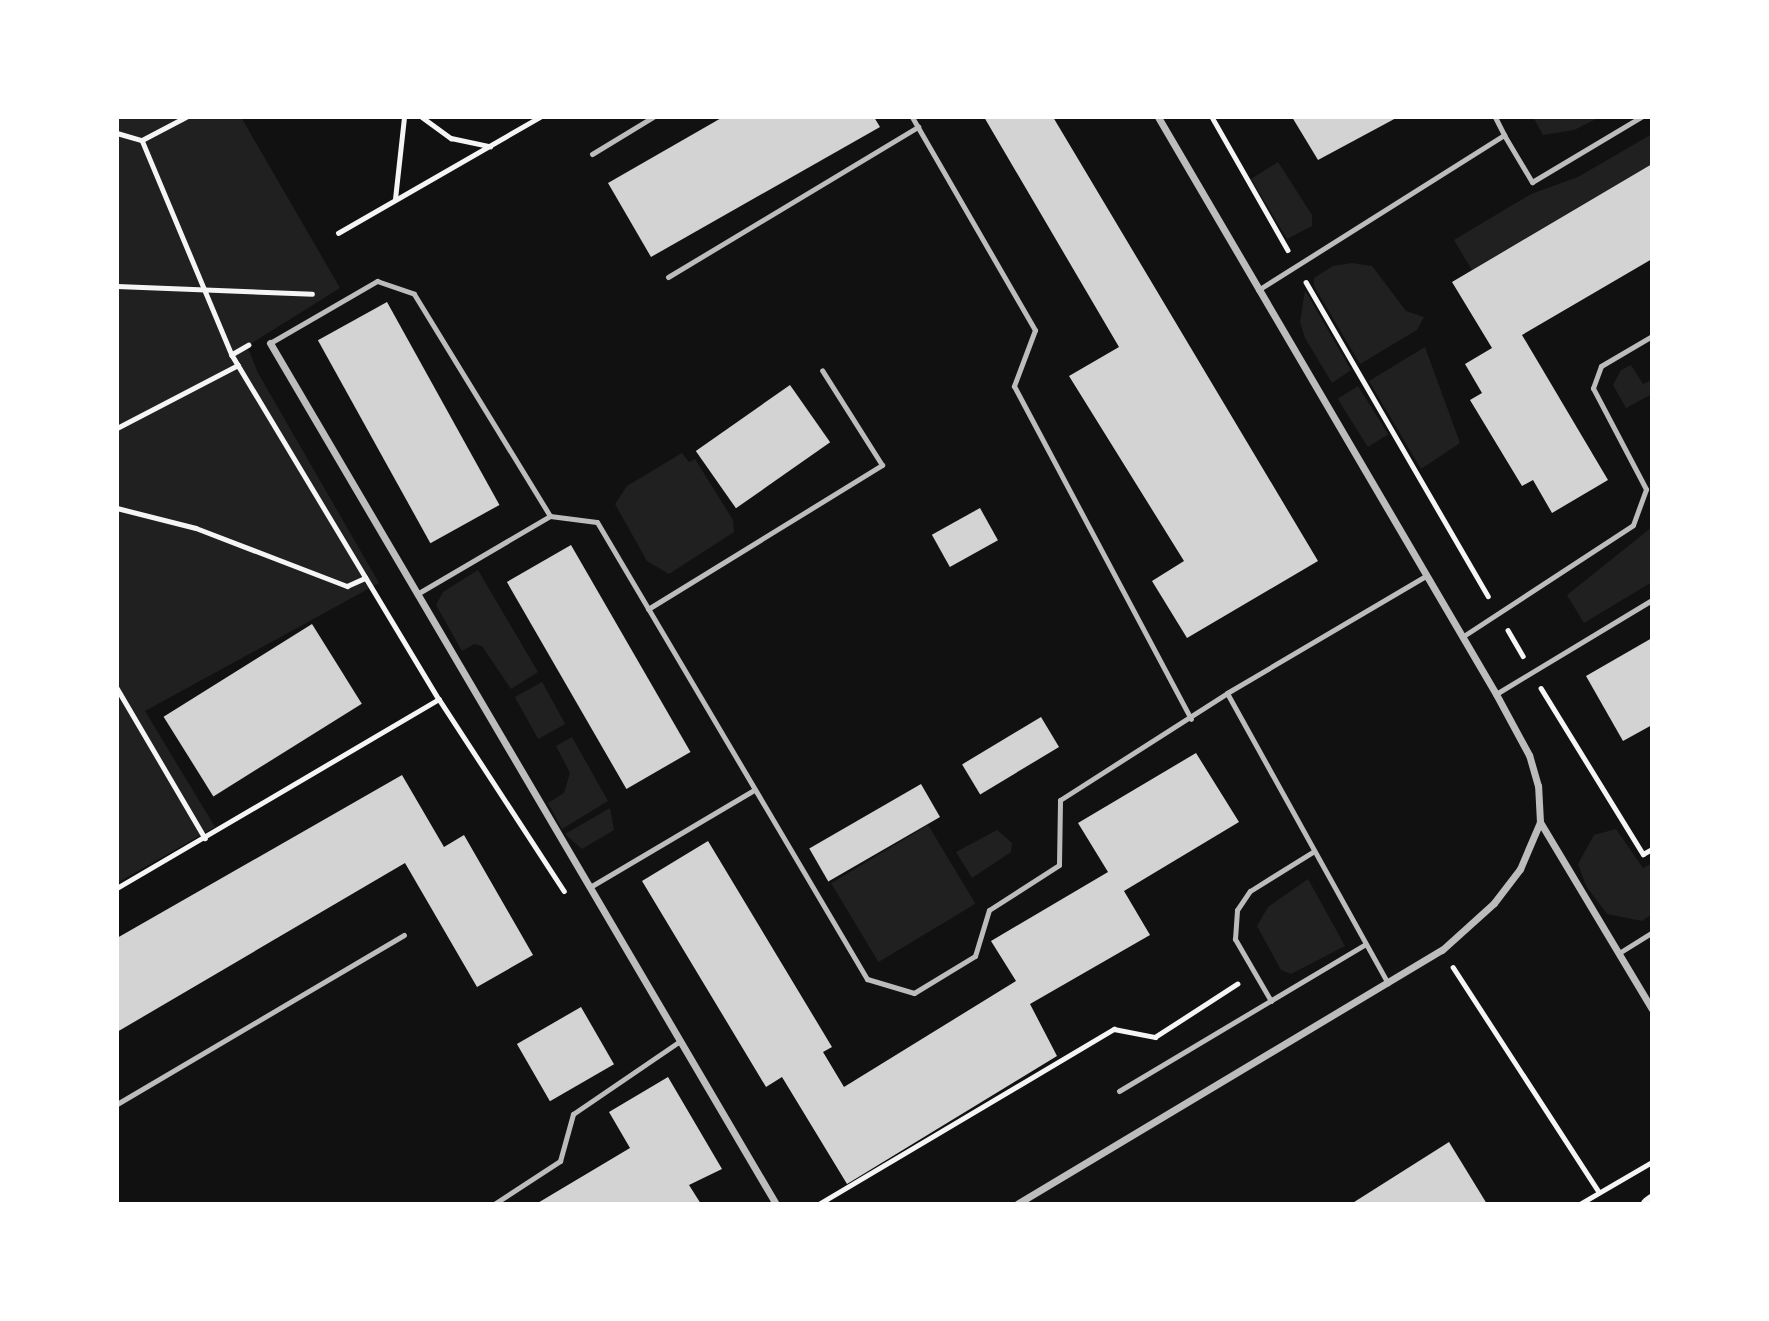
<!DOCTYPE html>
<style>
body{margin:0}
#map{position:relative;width:1769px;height:1321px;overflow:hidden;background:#111;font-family:"Work Sans",sans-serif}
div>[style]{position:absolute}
.green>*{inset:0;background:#202020;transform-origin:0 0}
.building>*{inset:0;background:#d3d3d3;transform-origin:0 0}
.path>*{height:4.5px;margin:-2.25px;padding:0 2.25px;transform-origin:2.25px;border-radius:2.25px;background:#f5f5f5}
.service>*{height:5px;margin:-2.5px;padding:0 2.5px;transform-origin:2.5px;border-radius:2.5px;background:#bcbcbc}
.minor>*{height:7px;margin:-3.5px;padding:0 3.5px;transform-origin:3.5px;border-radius:3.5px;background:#bcbcbc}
.secondary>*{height:14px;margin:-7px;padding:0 7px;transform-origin:7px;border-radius:7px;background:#f5f5f5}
span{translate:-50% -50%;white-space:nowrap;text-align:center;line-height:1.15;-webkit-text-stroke:6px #fff;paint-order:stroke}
.frame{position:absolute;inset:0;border:119px solid #fff;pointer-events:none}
</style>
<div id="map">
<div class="green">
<div style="clip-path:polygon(117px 117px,241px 117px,340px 288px,247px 346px,258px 373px,379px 583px,145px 711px,215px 827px,117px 883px)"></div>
<div style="clip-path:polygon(1533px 117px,1600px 117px,1574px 130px,1543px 135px)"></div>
<div style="clip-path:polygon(1652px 134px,1652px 164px,1472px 270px,1454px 240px,1531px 194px,1578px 177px)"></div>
<div style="clip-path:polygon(1278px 162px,1312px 215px,1312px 226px,1287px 239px,1251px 179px)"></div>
<div style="clip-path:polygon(1352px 263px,1372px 266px,1406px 311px,1424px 317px,1417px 330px,1360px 364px,1314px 286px,1314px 278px,1333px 266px)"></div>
<div style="clip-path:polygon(1305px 290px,1351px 370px,1332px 383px,1305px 338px,1300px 322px)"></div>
<div style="clip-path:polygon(1425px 347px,1460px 443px,1421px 469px,1369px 381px)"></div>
<div style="clip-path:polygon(1631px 365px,1643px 384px,1652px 380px,1652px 394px,1626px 408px,1613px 385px,1621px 370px)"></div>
<div style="left:1358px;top:386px;width:57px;height:24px;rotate:58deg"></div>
<div style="clip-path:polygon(682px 453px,689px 462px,695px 459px,733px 520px,734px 532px,669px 574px,647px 561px,615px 504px,627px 486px)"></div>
<div style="clip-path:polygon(1652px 527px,1652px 582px,1584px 623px,1567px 595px)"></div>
<div style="clip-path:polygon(478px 570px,538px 672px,511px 689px,482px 646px,474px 644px,462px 651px,436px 605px,443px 592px)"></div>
<div style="left:542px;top:682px;width:48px;height:31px;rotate:61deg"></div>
<div style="clip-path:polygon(572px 737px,608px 801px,562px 829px,548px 803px,564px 793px,570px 773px,556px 746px)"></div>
<div style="clip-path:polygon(610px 808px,614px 830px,582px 849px,565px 834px)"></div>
<div style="left:928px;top:825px;width:92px;height:113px;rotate:59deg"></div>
<div style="clip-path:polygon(1616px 829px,1643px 868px,1652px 863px,1652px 914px,1642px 921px,1607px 914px,1586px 886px,1578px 864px,1594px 835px)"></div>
<div style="clip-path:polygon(997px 830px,1012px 843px,1011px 852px,972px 878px,956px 852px)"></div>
<div style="clip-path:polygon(1308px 879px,1345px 946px,1291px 974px,1281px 970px,1257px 926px,1268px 907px)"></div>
</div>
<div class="building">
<div style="clip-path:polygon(723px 117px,874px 117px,880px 127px,651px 257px,608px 183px)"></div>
<div style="clip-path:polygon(984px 117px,1053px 117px,1318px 561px,1187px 638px,1152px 581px,1184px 561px,1069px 376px,1119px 347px)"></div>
<div style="clip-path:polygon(1292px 117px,1398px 117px,1318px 160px)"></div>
<div style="clip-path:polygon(1652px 164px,1652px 259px,1522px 335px,1608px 480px,1552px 513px,1533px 480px,1522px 486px,1470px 400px,1482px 393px,1465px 364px,1492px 348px,1452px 282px)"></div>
<div style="left:387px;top:302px;width:232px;height:79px;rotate:61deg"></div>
<div style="left:790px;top:385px;width:70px;height:115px;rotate:55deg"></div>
<div style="left:980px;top:508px;width:37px;height:55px;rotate:61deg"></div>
<div style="left:571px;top:545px;width:239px;height:74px;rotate:60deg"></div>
<div style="left:312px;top:624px;width:94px;height:175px;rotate:58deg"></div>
<div style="clip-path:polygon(1652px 638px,1652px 725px,1623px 741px,1586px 676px)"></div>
<div style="left:1041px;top:717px;width:35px;height:92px;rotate:59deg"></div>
<div style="clip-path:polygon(1196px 753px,1239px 822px,1124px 891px,1150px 935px,1030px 1004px,1057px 1056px,847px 1184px,782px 1077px,766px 1087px,642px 881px,708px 841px,832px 1047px,823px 1052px,844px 1087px,1016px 981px,991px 941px,1108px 872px,1078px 823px)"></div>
<div style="clip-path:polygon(402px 775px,444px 847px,464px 835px,533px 955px,477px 987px,405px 863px,117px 1032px,117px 938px)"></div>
<div style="left:921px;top:784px;width:38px;height:129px;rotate:60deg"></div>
<div style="left:581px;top:1007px;width:66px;height:74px;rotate:60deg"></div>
<div style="clip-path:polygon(668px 1077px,722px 1169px,689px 1185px,701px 1204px,536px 1204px,630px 1148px,609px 1112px)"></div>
<div style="clip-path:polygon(1449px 1142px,1487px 1204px,1351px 1204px)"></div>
</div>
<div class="path">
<div style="left:422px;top:117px;width:36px;rotate:36deg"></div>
<div style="left:451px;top:138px;width:40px;rotate:12deg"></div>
<div style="left:1212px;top:117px;width:153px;rotate:60.3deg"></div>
<div style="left:117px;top:133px;width:26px;rotate:16deg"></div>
<div style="left:142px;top:140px;width:50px;rotate:-27.6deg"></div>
<div style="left:142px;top:140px;width:233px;rotate:67.3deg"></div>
<div style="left:395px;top:199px;width:82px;rotate:-83.7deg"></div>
<div style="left:338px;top:233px;width:233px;rotate:-29.9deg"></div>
<div style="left:1306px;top:282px;width:363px;rotate:59.9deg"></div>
<div style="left:117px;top:286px;width:195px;rotate:2.3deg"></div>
<div style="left:249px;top:345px;width:20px;rotate:150deg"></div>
<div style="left:232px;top:355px;width:12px;rotate:59deg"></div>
<div style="left:238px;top:365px;width:390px;rotate:59deg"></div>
<div style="left:439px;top:699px;width:229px;rotate:56.9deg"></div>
<div style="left:117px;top:428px;width:136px;rotate:-27.5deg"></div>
<div style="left:117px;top:508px;width:81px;rotate:14.2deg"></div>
<div style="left:196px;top:528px;width:162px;rotate:21deg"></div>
<div style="left:347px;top:586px;width:20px;rotate:-24deg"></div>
<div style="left:1508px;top:630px;width:30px;rotate:60deg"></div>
<div style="left:117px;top:688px;width:174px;rotate:59.6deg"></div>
<div style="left:1541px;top:688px;width:195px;rotate:58.4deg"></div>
<div style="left:1643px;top:854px;width:10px;rotate:-29deg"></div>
<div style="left:117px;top:888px;width:373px;rotate:-30.4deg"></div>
<div style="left:1453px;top:967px;width:268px;rotate:57deg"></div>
<div style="left:819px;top:1204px;width:343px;rotate:-30.7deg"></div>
<div style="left:1114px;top:1029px;width:42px;rotate:11deg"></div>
<div style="left:1155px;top:1037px;width:98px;rotate:-32.9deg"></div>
<div style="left:1580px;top:1204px;width:83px;rotate:-30.3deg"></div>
</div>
<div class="service">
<div style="left:912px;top:117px;width:246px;rotate:60deg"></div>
<div style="left:1035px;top:330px;width:60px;rotate:110.6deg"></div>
<div style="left:1014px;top:386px;width:377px;rotate:62deg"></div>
<div style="left:1495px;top:117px;width:20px;rotate:63deg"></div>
<div style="left:592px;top:154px;width:71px;rotate:-31.2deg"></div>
<div style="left:668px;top:277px;width:292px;rotate:-31deg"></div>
<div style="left:1258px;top:290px;width:291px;rotate:-32.2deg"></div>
<div style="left:1504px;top:135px;width:55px;rotate:59.2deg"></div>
<div style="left:1532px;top:182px;width:127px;rotate:-30.8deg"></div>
<div style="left:270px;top:343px;width:124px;rotate:-30.1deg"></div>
<div style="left:377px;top:281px;width:39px;rotate:19deg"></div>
<div style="left:414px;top:294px;width:260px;rotate:58.5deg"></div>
<div style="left:550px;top:516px;width:47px;rotate:7.3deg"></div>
<div style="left:597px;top:522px;width:531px;rotate:59.42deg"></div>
<div style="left:867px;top:979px;width:49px;rotate:16.6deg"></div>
<div style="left:914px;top:993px;width:71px;rotate:-31.2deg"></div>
<div style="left:975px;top:956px;width:48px;rotate:-73.1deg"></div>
<div style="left:989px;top:910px;width:83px;rotate:-32.7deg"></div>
<div style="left:1059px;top:865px;width:65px;rotate:-89.1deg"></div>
<div style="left:1060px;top:800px;width:198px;rotate:-32.6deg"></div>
<div style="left:1227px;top:693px;width:332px;rotate:61deg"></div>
<div style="left:417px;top:594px;width:154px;rotate:-30.4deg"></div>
<div style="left:648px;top:609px;width:275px;rotate:-31.6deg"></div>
<div style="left:882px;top:465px;width:112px;rotate:-122.3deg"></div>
<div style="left:1462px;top:637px;width:204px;rotate:-33.2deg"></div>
<div style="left:1633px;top:525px;width:38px;rotate:-70deg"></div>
<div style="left:1646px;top:489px;width:114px;rotate:-117.7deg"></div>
<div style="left:1593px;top:388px;width:23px;rotate:-70deg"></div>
<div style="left:1601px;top:366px;width:59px;rotate:-30.5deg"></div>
<div style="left:1227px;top:693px;width:232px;rotate:-30.5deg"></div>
<div style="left:1496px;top:694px;width:182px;rotate:-31.1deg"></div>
<div style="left:590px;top:887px;width:191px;rotate:-30.6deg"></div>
<div style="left:1619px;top:953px;width:39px;rotate:-32deg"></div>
<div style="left:1271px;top:1001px;width:72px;rotate:-120.1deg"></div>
<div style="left:1235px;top:939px;width:29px;rotate:-86deg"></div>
<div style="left:1237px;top:910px;width:23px;rotate:-56deg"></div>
<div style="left:1250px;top:891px;width:75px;rotate:-32deg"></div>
<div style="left:1119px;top:1091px;width:287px;rotate:-30.8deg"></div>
<div style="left:117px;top:1104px;width:333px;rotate:-30.5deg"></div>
<div style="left:494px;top:1204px;width:79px;rotate:-33.1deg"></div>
<div style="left:560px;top:1161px;width:49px;rotate:-74.5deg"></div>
<div style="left:573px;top:1114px;width:130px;rotate:-34.3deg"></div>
</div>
<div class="minor">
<div style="left:270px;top:343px;width:999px;rotate:59.56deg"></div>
<div style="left:1540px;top:822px;width:218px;rotate:59.1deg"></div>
<div style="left:1017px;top:1204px;width:495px;rotate:-30.9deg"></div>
<div style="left:1442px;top:950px;width:70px;rotate:-42.1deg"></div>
<div style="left:1494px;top:903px;width:43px;rotate:-52.6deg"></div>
<div style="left:1520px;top:869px;width:51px;rotate:-66.9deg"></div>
<div style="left:1540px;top:822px;width:36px;rotate:-93deg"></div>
<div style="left:1538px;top:786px;width:32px;rotate:-106deg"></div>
<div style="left:1529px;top:755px;width:69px;rotate:-118.4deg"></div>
<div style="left:1496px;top:694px;width:669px;rotate:-120.36deg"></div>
</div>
<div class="secondary">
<div style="left:1648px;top:1204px;width:5px;rotate:-37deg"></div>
</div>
<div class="frame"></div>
</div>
